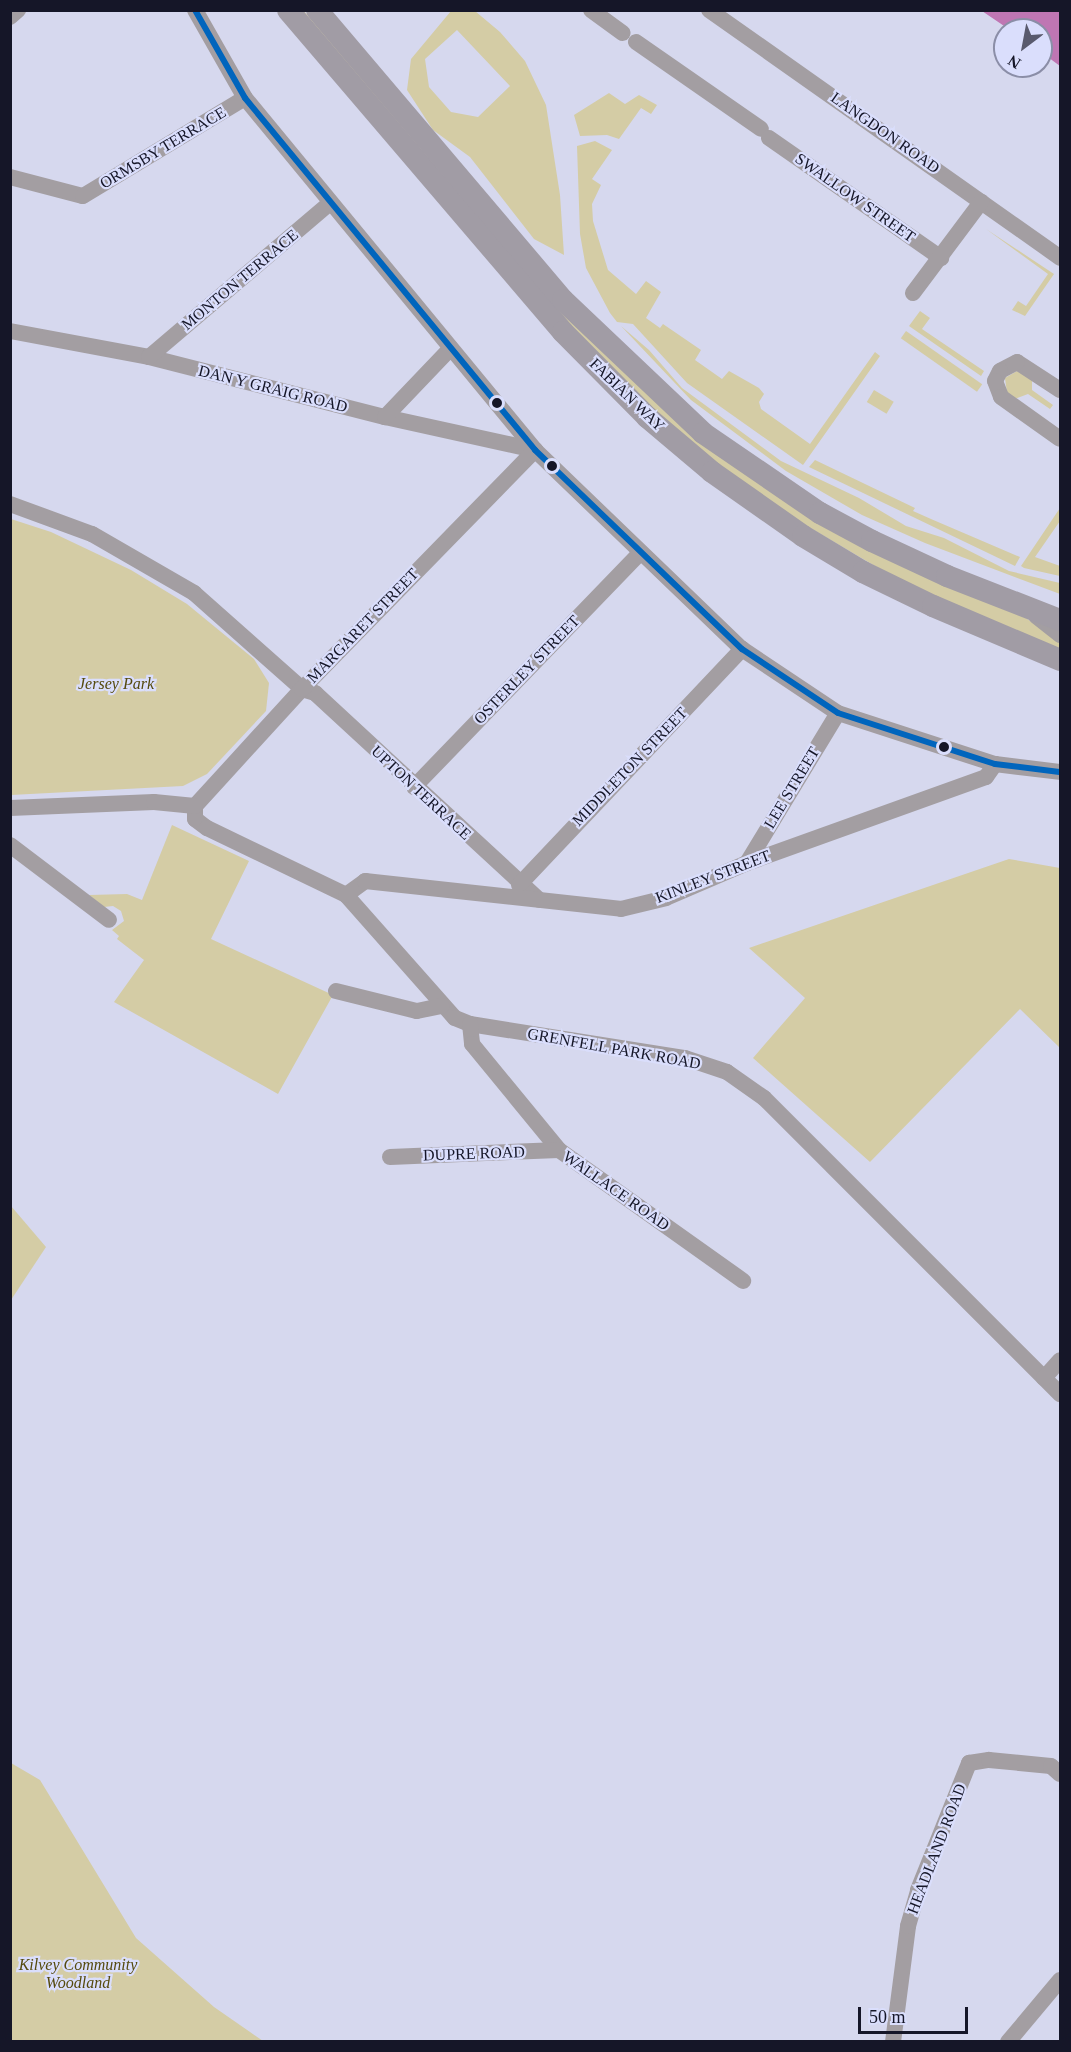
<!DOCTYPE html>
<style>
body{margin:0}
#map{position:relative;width:1071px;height:2052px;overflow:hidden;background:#d6d8ee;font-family:Georgia,serif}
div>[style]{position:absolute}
.green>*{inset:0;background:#d4cca5;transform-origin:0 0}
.water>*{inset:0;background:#bf76b3}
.minor>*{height:16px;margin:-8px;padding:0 8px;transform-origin:8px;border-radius:8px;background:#a39ea2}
.highway>*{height:22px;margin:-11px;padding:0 11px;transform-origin:11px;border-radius:11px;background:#a19ca5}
.bus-1>*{height:6px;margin:-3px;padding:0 3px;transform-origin:3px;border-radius:3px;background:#0065bd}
.dots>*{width:16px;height:16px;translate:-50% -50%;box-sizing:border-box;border:3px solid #dadefc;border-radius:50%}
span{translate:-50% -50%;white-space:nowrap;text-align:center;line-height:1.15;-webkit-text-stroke:4.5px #dadefc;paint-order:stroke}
.street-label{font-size:16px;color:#151628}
.park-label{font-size:16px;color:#554a0d;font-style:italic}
.frame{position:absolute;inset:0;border:12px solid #151628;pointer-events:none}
.north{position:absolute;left:993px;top:18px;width:60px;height:60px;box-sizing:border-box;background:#dadefc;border:2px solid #8b8ea7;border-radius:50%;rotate:212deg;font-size:16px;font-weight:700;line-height:24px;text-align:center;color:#151628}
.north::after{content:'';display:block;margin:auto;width:21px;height:27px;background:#595a6d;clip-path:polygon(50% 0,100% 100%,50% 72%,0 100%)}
.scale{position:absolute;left:858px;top:2007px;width:110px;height:27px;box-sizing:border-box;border:3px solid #151628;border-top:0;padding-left:8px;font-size:18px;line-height:21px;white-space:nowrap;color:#151628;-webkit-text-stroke:4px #dadefc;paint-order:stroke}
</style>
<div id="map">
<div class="green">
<div style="clip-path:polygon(297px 11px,304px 11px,454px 185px,669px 415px,1023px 616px,1060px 642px,1060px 651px,914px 589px,756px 496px,623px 386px)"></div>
<div style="clip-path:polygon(evenodd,451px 11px,475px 11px,500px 32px,525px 61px,546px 105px,560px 195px,564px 255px,534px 239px,470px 157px,433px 130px,407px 90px,411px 59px,451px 11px,457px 30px,510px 86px,478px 117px,451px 112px,429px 87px,425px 59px,457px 30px)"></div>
<div style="clip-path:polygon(609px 93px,625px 104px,639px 95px,657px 105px,651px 114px,641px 108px,619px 139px,607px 135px,580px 136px,574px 115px)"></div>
<div style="clip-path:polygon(595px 141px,612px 150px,592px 179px,601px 185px,592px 204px,593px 221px,608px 270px,636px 294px,646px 281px,661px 292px,646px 318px,660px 328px,663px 324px,701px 350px,695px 360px,722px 379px,729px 371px,759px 388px,764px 394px,759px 402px,761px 409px,810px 444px,875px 352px,880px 356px,803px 465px,687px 383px,633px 324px,617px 322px,610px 313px,586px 268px,580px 234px,577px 146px)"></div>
<div style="clip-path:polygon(986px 229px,1054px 274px,1025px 316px,1012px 310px,1018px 301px,1026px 306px,1048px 274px)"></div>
<div style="clip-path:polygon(920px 311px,930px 318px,922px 329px,984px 371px,981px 376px,909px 326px)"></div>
<div style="clip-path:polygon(621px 326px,649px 350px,682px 388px,781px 461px,859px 498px,906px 526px,944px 538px,1009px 571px,1060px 583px,1060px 594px,925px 543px,862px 515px,786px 471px,691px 400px)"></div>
<div style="left:906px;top:331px;width:93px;height:9px;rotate:35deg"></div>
<div style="clip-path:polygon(1017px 371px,1032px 379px,1032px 390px,1053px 405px,1050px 409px,1028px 394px,1015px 399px,1007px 393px,1005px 378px)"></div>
<div style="left:874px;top:390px;width:23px;height:14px;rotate:31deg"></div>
<div style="clip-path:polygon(815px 460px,915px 508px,913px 511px,931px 519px,1020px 557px,1015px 566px,809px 467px)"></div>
<div style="clip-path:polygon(1060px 508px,1060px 521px,1035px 557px,1060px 566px,1060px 576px,1024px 568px,1021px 566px)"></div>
<div style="clip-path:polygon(11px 519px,51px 532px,131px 570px,187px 604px,254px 659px,269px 683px,266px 711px,207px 774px,183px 786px,11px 795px)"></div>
<div style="clip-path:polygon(172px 825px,249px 861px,211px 939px,333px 995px,278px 1094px,114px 1002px,144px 960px,117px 939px,119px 936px,112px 930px,124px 921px,121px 911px,113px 906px,104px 907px,89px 895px,127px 894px,142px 900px)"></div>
<div style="clip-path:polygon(1009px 859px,1060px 868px,1060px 1048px,1020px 1009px,870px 1162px,753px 1058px,805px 998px,749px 948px)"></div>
<div style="clip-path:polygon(11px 1206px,46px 1247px,11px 1300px)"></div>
<div style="clip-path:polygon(11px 1763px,40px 1780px,136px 1938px,214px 2007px,263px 2041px,11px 2041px)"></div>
</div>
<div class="water">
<div style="clip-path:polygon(982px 11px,1060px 11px,1060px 66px,1041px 52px,1041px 30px,1010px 30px)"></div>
</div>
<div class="minor">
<div style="left:195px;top:10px;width:101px;rotate:60.4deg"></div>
<div style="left:245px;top:98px;width:456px;rotate:50.5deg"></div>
<div style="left:535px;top:450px;width:287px;rotate:43.9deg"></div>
<div style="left:742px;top:649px;width:115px;rotate:33.7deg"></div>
<div style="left:838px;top:713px;width:165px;rotate:18deg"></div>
<div style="left:995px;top:764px;width:65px;rotate:7deg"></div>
<div style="left:591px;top:10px;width:39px;rotate:36deg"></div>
<div style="left:709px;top:10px;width:430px;rotate:35.2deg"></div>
<div style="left:10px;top:17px;width:11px;rotate:-41deg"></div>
<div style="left:636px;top:42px;width:152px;rotate:34.8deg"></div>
<div style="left:769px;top:138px;width:210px;rotate:34.9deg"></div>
<div style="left:10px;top:177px;width:75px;rotate:14.6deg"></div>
<div style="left:83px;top:196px;width:189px;rotate:-31.2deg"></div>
<div style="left:913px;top:293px;width:114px;rotate:-53.2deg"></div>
<div style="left:10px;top:331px;width:141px;rotate:10.6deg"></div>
<div style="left:149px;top:357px;width:244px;rotate:14.3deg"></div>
<div style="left:385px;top:417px;width:154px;rotate:12.4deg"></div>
<div style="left:149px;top:357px;width:238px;rotate:-40.4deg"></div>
<div style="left:1060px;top:390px;width:51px;rotate:-146.9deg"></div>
<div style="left:1017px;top:362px;width:19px;rotate:152deg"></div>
<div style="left:1000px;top:371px;width:11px;rotate:117deg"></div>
<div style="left:995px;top:381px;width:17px;rotate:69deg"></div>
<div style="left:1001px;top:397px;width:72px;rotate:35.4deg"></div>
<div style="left:385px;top:417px;width:95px;rotate:-46.3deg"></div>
<div style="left:10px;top:504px;width:87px;rotate:20.1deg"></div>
<div style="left:92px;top:534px;width:118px;rotate:30deg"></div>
<div style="left:194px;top:593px;width:144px;rotate:41.6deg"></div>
<div style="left:302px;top:689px;width:14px;rotate:17deg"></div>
<div style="left:315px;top:693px;width:305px;rotate:42.7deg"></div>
<div style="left:1036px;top:616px;width:31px;rotate:38deg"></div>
<div style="left:414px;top:787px;width:325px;rotate:-46deg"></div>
<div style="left:195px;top:806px;width:13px;rotate:90deg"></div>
<div style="left:195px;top:819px;width:15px;rotate:37deg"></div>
<div style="left:207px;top:828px;width:154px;rotate:25.7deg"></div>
<div style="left:346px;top:895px;width:164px;rotate:48.5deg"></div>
<div style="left:455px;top:1018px;width:16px;rotate:22deg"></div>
<div style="left:470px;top:1024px;width:218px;rotate:9deg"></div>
<div style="left:685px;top:1058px;width:44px;rotate:18.4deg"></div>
<div style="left:727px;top:1072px;width:45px;rotate:35.1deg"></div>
<div style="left:764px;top:1098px;width:419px;rotate:45deg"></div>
<div style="left:195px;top:806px;width:159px;rotate:-47.6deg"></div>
<div style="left:302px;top:689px;width:334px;rotate:-45.7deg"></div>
<div style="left:10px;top:808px;width:144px;rotate:-2.4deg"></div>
<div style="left:154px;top:802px;width:41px;rotate:5.6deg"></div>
<div style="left:10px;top:845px;width:124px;rotate:37.1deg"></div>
<div style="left:747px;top:863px;width:175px;rotate:-58.8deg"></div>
<div style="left:519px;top:885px;width:325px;rotate:-46.6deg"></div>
<div style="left:346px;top:895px;width:24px;rotate:-36deg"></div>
<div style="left:365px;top:881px;width:258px;rotate:6.2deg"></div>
<div style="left:621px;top:909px;width:46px;rotate:-13.7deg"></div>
<div style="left:666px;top:898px;width:88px;rotate:-23.4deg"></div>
<div style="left:747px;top:863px;width:254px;rotate:-19.8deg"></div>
<div style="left:986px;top:777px;width:16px;rotate:-55deg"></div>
<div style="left:336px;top:991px;width:83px;rotate:13.9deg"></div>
<div style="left:417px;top:1011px;width:25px;rotate:-12deg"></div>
<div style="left:470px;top:1024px;width:20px;rotate:84deg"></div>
<div style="left:472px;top:1044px;width:137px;rotate:50.6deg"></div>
<div style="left:559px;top:1150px;width:226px;rotate:35.4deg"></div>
<div style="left:390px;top:1157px;width:169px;rotate:-2.4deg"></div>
<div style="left:1044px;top:1378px;width:24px;rotate:-48deg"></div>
<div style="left:893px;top:2042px;width:117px;rotate:-82.6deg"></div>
<div style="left:908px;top:1926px;width:37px;rotate:-74deg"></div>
<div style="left:918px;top:1890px;width:137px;rotate:-68.1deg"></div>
<div style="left:969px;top:1763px;width:20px;rotate:-9deg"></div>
<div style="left:989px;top:1760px;width:62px;rotate:5.5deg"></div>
<div style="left:1051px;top:1766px;width:12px;rotate:42deg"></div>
<div style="left:1008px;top:2042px;width:81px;rotate:-50deg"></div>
</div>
<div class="highway">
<div style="left:288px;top:10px;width:423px;rotate:49.5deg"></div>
<div style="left:563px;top:332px;width:120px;rotate:45.3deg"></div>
<div style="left:647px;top:417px;width:85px;rotate:40.2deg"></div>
<div style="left:712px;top:472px;width:111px;rotate:35.1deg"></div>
<div style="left:803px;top:536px;width:70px;rotate:31deg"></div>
<div style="left:863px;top:572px;width:78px;rotate:25.9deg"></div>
<div style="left:933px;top:606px;width:138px;rotate:23deg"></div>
<div style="left:317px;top:10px;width:380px;rotate:49.7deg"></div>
<div style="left:563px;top:300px;width:193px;rotate:43.5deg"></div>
<div style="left:703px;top:433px;width:142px;rotate:34.4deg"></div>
<div style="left:820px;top:513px;width:59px;rotate:28.3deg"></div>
<div style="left:872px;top:541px;width:83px;rotate:25deg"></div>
<div style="left:947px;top:576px;width:121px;rotate:21.3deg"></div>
</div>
<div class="bus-1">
<div style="left:195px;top:10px;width:101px;rotate:60.4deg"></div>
<div style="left:245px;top:98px;width:456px;rotate:50.5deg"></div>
<div style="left:535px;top:450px;width:287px;rotate:43.9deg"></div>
<div style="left:742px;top:649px;width:115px;rotate:33.7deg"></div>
<div style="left:838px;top:713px;width:165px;rotate:18deg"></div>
<div style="left:995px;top:764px;width:65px;rotate:7deg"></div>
</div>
<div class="dots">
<div style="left:497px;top:403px;background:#151628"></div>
<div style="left:552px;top:466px;background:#151628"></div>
<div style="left:944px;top:747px;background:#151628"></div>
</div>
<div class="street-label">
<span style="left:885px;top:133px;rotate:35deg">LANGDON ROAD</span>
<span style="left:163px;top:148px;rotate:-31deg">ORMSBY TERRACE</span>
<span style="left:855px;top:198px;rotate:35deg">SWALLOW STREET</span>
<span style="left:240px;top:280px;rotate:-40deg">MONTON TERRACE</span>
<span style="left:273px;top:389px;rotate:14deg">DAN Y GRAIG ROAD</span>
<span style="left:627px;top:395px;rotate:44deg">FABIAN WAY</span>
<span style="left:363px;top:626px;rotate:-46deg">MARGARET STREET</span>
<span style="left:527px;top:670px;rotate:-46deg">OSTERLEY STREET</span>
<span style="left:630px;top:767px;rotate:-46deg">MIDDLETON STREET</span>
<span style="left:792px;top:788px;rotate:-59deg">LEE STREET</span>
<span style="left:421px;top:793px;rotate:43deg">UPTON TERRACE</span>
<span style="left:713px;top:877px;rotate:-21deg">KINLEY STREET</span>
<span style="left:614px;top:1049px;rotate:10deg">GRENFELL PARK ROAD</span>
<span style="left:474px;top:1154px;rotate:-2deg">DUPRE ROAD</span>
<span style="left:616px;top:1191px;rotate:35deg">WALLACE ROAD</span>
<span style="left:937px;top:1849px;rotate:-69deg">HEADLAND ROAD</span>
</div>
<div class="park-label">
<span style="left:116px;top:684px">Jersey Park</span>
<span style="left:78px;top:1974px">Kilvey Community<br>Woodland</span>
</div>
<div class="frame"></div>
<div class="north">N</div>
<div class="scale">50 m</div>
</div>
